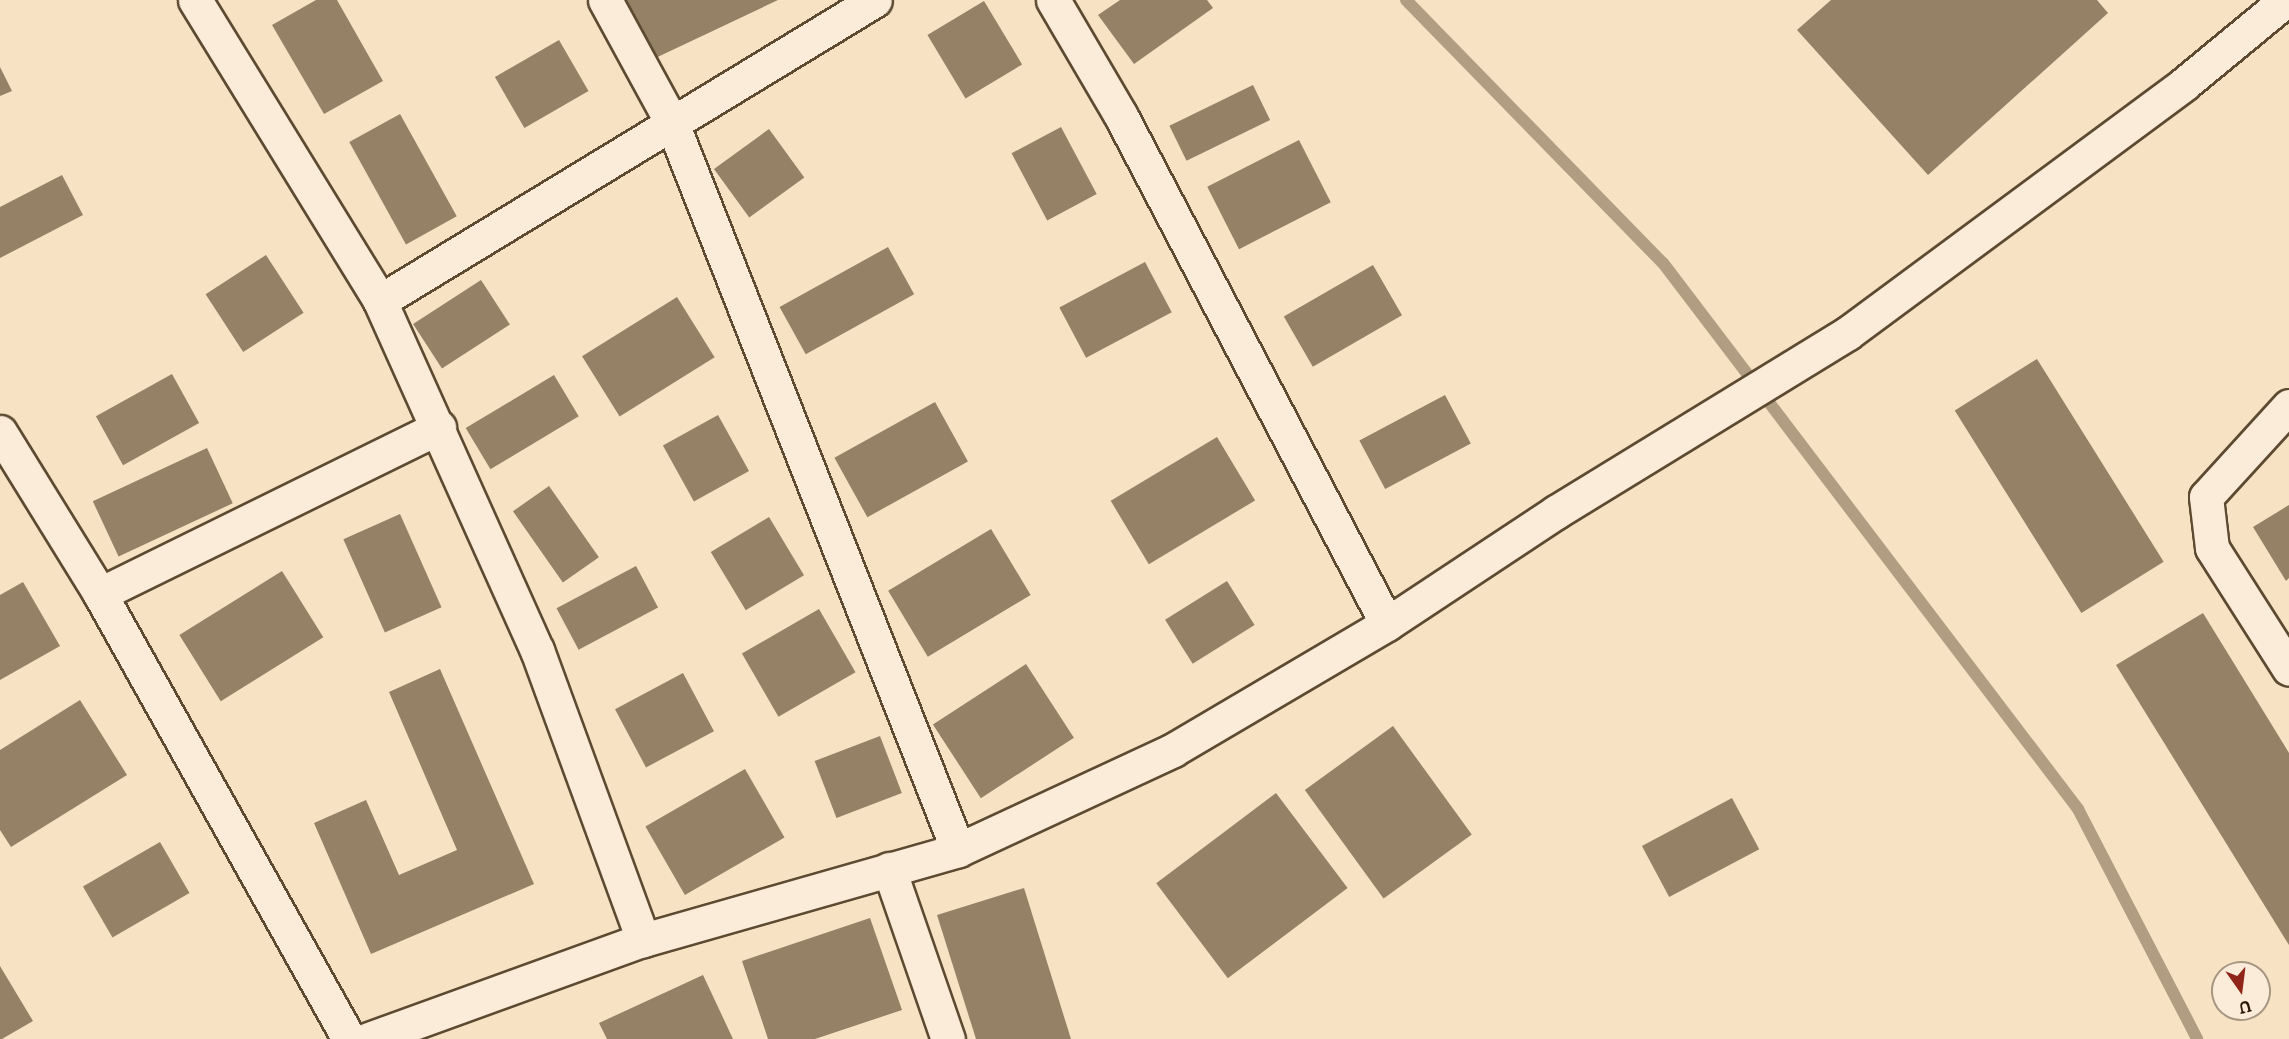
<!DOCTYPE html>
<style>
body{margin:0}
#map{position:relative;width:2289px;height:1039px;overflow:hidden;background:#f7e2c4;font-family:"IM FELL DW Pica",serif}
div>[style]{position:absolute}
.stream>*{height:12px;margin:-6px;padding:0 6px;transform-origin:6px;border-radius:6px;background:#b19d81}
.building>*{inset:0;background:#958166;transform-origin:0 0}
.roads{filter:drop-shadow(2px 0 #5d4a31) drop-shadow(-2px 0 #5d4a31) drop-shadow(0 2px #5d4a31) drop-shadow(0 -2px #5d4a31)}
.minor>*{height:33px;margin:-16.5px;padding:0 16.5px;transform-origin:16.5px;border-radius:16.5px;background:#faecd9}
span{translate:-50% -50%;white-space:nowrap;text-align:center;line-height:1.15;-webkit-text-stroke:6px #faecd9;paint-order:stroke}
.north{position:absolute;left:2211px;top:961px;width:60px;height:60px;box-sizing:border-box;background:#faecd9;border:2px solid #a79782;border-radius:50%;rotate:166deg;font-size:16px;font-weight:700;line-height:24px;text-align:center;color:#2a1700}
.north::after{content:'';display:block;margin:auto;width:21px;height:27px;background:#8f2418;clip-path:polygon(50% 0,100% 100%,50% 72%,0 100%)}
</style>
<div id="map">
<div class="stream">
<div style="left:1406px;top:0;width:368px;rotate:45.7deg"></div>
<div style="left:1663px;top:263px;width:686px;rotate:52.76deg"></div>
<div style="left:2078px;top:809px;width:259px;rotate:62.6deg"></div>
</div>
<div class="building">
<div style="clip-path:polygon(316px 0,337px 0,383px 81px,324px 114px,272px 25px)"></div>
<div style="clip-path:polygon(617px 0,778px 0,647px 62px)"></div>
<div style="clip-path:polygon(1120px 0,1207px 0,1213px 8px,1134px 64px,1098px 15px)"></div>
<div style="clip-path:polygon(1831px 0,2097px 0,2108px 13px,1928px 175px,1797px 30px)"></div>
<div style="left:984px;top:1px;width:74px;height:66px;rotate:59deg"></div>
<div style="left:559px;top:40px;width:59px;height:74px;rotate:60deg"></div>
<div style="clip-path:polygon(0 67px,12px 91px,0 96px)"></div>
<div style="left:1253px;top:85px;width:39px;height:93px;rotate:64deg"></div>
<div style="left:400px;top:114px;width:117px;height:58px;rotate:61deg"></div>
<div style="left:1061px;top:127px;width:76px;height:56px;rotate:62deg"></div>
<div style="left:769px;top:129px;width:60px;height:68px;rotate:54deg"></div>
<div style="left:1299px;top:140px;width:70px;height:103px;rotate:63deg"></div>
<div style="clip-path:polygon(62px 175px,83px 215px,0 258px,0 207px)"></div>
<div style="left:888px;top:247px;width:54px;height:124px;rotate:61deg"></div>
<div style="left:266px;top:255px;width:69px;height:72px;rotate:57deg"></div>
<div style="left:1145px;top:262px;width:57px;height:97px;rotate:62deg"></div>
<div style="left:1373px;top:265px;width:58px;height:103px;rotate:60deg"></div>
<div style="left:481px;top:280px;width:53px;height:81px;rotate:57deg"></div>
<div style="left:677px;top:297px;width:71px;height:112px;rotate:58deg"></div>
<div style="left:2037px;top:359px;width:239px;height:97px;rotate:58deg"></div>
<div style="left:172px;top:374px;width:56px;height:87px;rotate:61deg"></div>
<div style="left:554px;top:375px;width:48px;height:103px;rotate:59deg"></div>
<div style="left:1445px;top:395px;width:55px;height:97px;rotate:62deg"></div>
<div style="left:935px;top:402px;width:68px;height:115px;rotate:61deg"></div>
<div style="left:718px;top:415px;width:64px;height:63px;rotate:61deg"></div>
<div style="left:1217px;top:437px;width:74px;height:124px;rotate:59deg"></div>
<div style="left:207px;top:448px;width:61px;height:126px;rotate:65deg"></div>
<div style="left:549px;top:486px;width:87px;height:44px;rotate:55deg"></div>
<div style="clip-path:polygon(2289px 505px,2289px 578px,2286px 581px,2253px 527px)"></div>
<div style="left:400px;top:514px;width:102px;height:62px;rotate:66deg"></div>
<div style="left:769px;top:517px;width:68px;height:68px;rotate:59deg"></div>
<div style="left:991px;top:529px;width:77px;height:120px;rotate:59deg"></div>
<div style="left:636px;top:566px;width:47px;height:90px;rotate:62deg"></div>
<div style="left:282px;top:571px;width:78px;height:121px;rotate:58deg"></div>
<div style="left:1227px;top:581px;width:52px;height:73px;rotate:58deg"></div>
<div style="clip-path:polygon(23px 582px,60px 646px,0 680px,0 595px)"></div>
<div style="left:819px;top:609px;width:73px;height:89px;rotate:60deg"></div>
<div style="clip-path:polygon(2203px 613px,2289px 753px,2289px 945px,2116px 665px)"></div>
<div style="left:1026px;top:664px;width:88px;height:111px;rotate:57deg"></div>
<div style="clip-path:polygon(440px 669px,534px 884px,371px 954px,314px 823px,366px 800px,399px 875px,457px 850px,389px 692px)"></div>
<div style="left:683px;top:673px;width:66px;height:77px;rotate:62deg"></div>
<div style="clip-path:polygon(80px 700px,127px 775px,11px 847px,0 830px,0 750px)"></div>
<div style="left:1393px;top:726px;width:134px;height:109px;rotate:54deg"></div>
<div style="left:880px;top:736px;width:61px;height:70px;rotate:69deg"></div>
<div style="left:745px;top:769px;width:79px;height:115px;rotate:60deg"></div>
<div style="left:1276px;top:793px;width:119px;height:150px;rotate:53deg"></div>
<div style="left:1732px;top:798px;width:58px;height:102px;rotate:62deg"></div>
<div style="left:160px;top:842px;width:59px;height:89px;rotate:60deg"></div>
<div style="clip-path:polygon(1024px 888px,1071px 1039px,976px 1039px,937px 915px)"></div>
<div style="clip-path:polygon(870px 918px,902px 1010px,815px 1039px,768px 1039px,742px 961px)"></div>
<div style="clip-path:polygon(0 966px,33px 1021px,2px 1039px,0 1039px)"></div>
<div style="clip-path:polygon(703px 975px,733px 1039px,607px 1039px,599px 1023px)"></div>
</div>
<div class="roads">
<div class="minor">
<div style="left:195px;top:0;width:353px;rotate:58.4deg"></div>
<div style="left:380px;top:301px;width:383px;rotate:65.8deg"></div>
<div style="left:537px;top:650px;width:309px;rotate:69.9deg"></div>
<div style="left:605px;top:0;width:140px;rotate:61.4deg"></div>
<div style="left:672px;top:123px;width:781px;rotate:68.53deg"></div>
<div style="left:1053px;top:0;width:134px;rotate:59.6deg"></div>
<div style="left:1121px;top:116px;width:573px;rotate:62.36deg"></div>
<div style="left:380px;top:301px;width:579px;rotate:-31.3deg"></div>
<div style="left:2289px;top:406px;width:123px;rotate:132.4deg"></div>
<div style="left:2206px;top:497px;width:51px;rotate:83.3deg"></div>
<div style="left:2212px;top:548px;width:143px;rotate:57.5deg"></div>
<div style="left:0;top:432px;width:190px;rotate:58.3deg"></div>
<div style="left:100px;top:594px;width:510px;rotate:60.77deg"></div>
<div style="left:100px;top:594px;width:378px;rotate:-26.2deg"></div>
<div style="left:889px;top:869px;width:180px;rotate:70.9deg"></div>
<div style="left:369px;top:1039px;width:291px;rotate:-19.9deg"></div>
<div style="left:643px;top:940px;width:328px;rotate:-15.9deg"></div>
<div style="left:958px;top:850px;width:237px;rotate:-24.9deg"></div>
<div style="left:1173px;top:750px;width:248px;rotate:-30.5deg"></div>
<div style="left:1387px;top:624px;width:203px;rotate:-33.5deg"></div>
<div style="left:1556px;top:512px;width:342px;rotate:-31.5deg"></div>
<div style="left:1848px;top:333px;width:418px;rotate:-36.5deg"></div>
<div style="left:2184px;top:84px;width:132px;rotate:-39.5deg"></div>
</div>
</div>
<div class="north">U</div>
</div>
